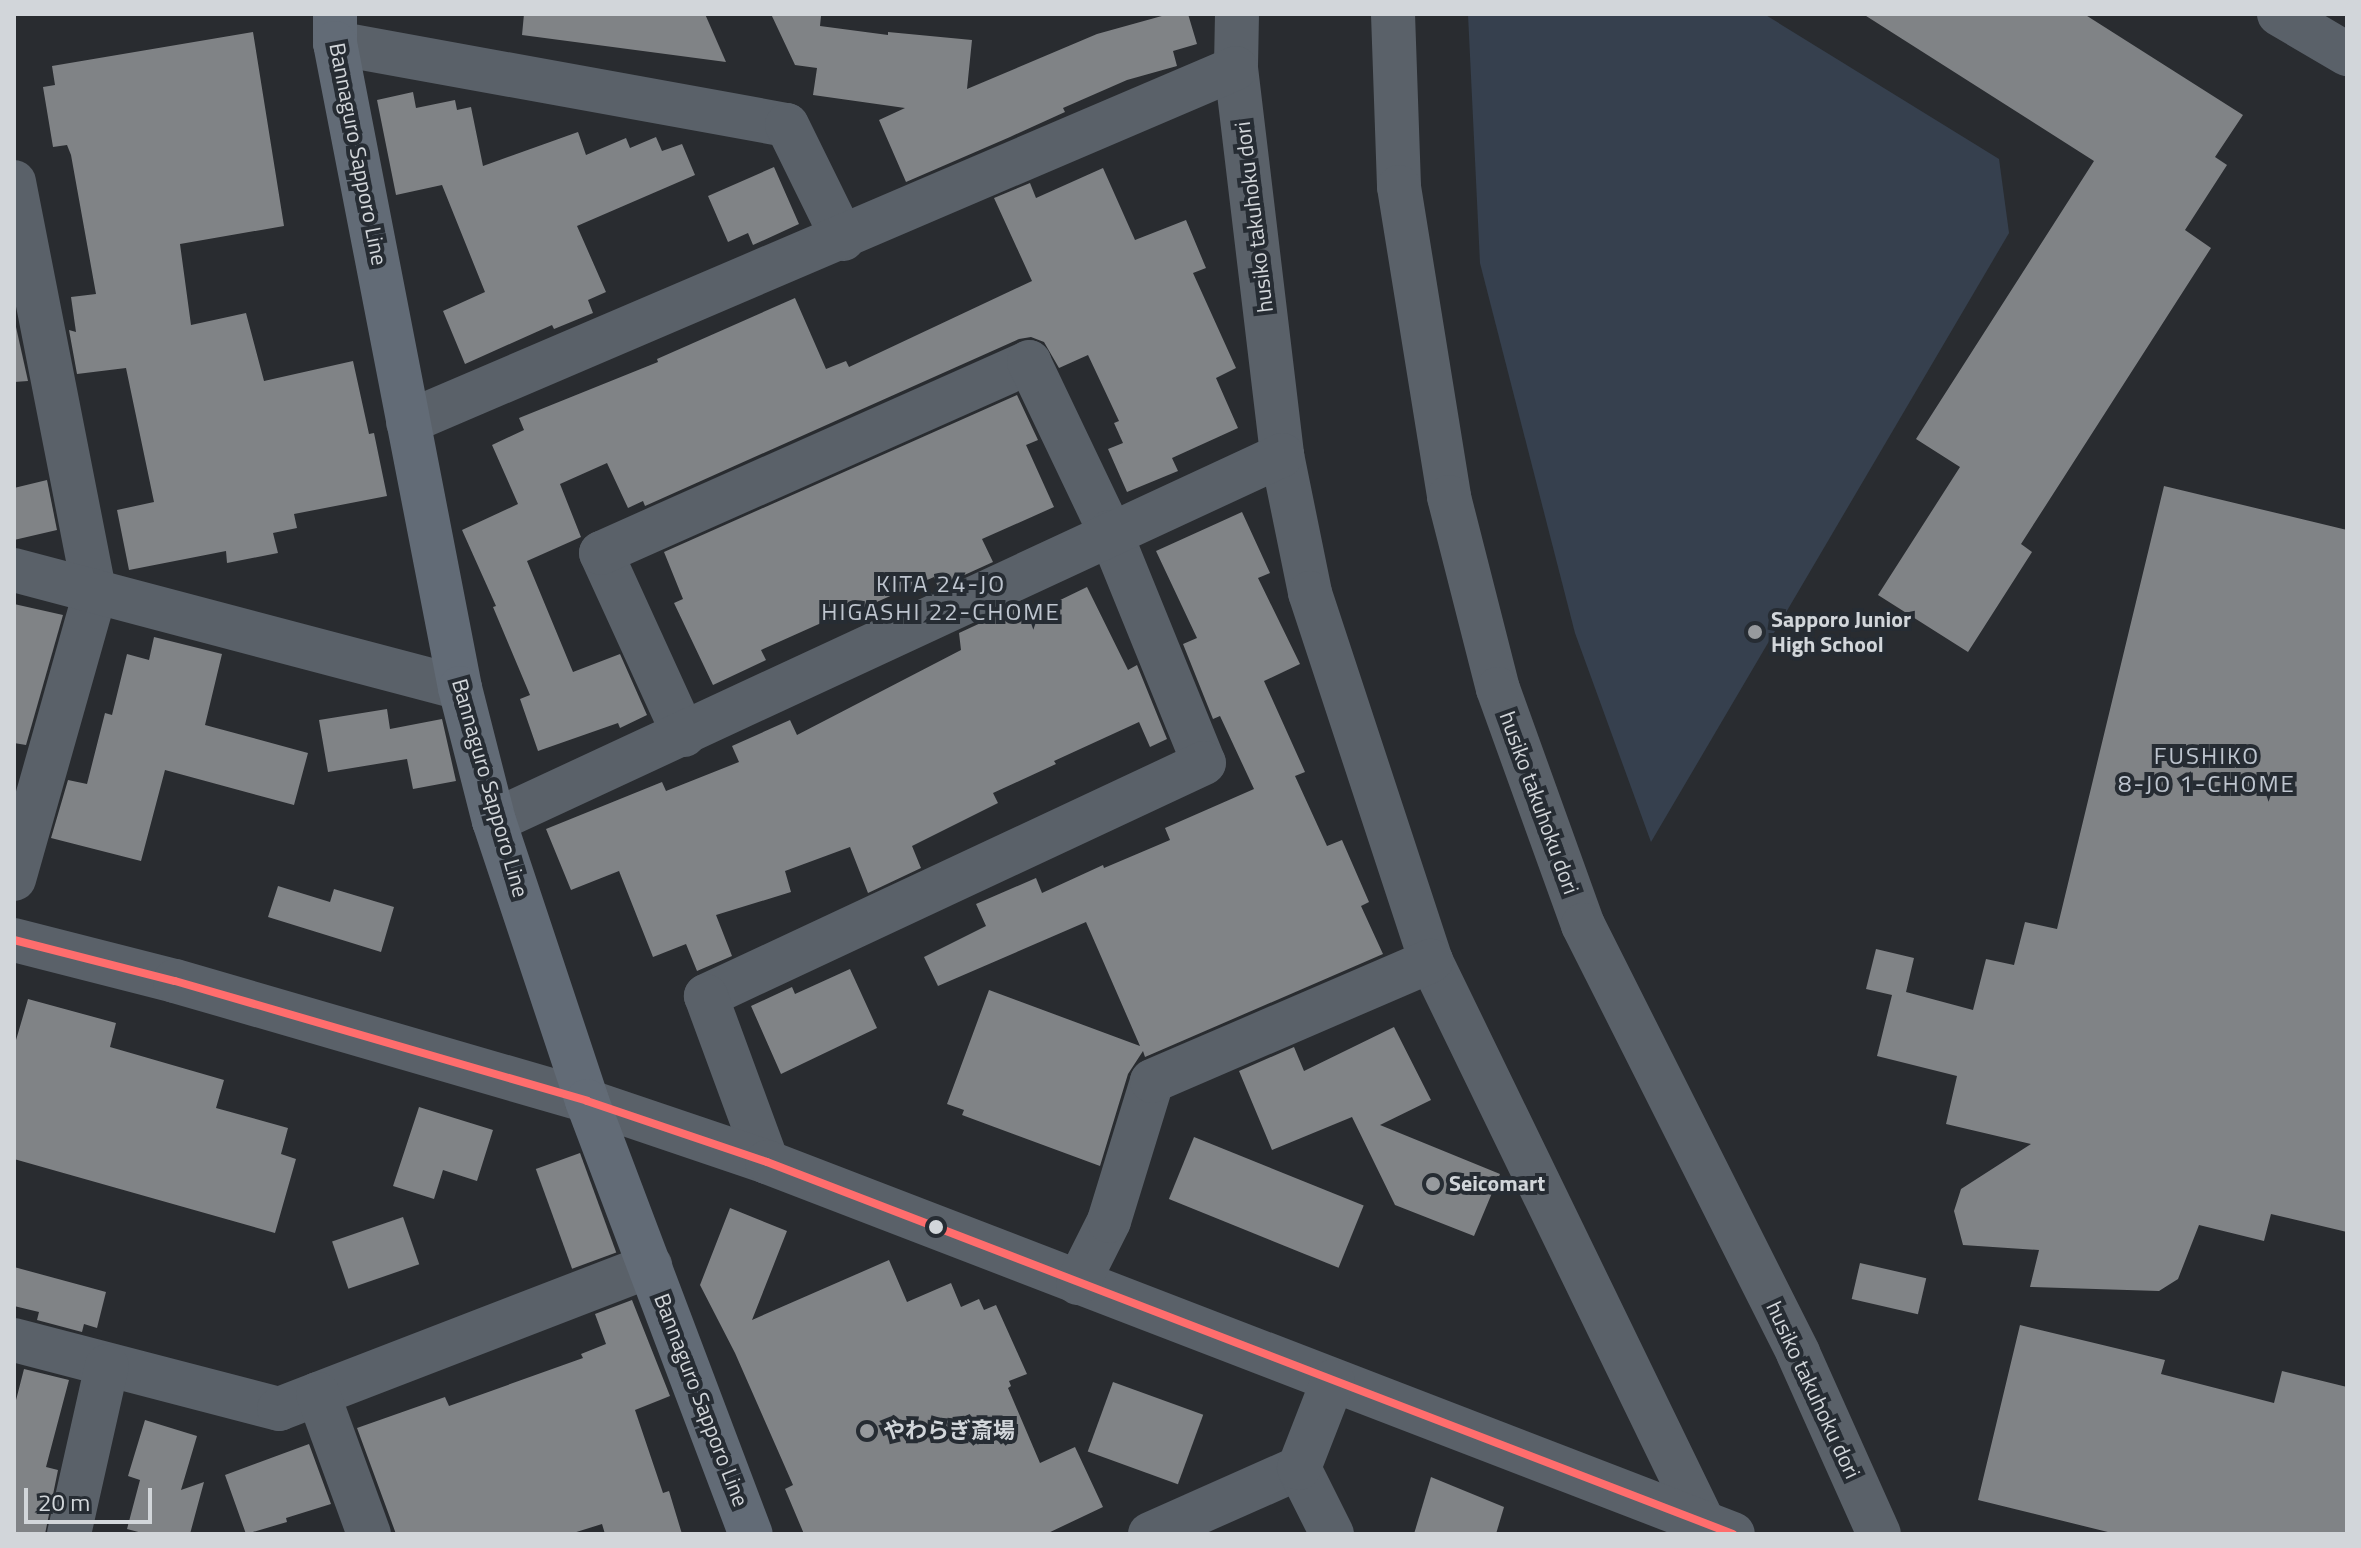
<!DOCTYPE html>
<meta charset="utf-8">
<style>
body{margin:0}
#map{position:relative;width:2361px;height:1548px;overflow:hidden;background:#292c30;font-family:"Titillium Web","Noto Sans JP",sans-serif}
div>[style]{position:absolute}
.green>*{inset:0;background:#36404e}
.building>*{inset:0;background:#808386;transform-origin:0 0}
.minor>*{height:44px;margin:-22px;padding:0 22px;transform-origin:22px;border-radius:22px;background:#5a6169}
.major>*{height:44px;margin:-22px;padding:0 22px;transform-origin:22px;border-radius:22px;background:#626b76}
.bus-1>*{height:8px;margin:-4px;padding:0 4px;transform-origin:4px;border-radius:4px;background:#ff6d6d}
.dots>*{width:22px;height:22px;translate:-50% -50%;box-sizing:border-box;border:4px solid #262c33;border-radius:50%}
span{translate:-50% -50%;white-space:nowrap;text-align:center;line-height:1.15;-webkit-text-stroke:8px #262c33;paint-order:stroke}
.street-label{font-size:22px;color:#d2d6da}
.poi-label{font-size:22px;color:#d2d6da;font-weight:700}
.left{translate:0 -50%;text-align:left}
.neighbourhood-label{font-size:24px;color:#bec5cf;letter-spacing:2px}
.frame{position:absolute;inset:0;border:16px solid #d2d6da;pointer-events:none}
.scale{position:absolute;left:24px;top:1488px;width:128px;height:36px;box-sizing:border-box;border:4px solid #d2d6da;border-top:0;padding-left:10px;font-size:24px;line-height:28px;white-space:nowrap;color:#d2d6da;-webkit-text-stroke:6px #262c33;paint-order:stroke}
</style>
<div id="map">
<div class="green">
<div style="clip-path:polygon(1468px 14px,1764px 14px,1999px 159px,2009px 233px,1651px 842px,1575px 633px,1480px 263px)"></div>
</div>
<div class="building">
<div style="clip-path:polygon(524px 14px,705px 14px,726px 62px,522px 35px)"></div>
<div style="clip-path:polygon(771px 14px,821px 16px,820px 26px,888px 35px,888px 32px,972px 40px,967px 89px,1097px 34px,1169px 14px,1188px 14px,1197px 44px,1173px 51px,1177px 66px,1127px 80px,1063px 108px,1065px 112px,1010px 137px,906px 182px,879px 120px,905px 108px,813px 95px,817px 68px,795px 65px)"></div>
<div style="clip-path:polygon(1863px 14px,2084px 14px,2243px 115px,2215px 157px,2227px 165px,2185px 230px,2211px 248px,2021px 544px,2032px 552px,1968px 652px,1878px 595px,1960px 467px,1916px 439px,2094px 161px)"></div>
<div style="clip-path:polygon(253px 32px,284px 226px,180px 244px,191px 325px,246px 313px,264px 381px,353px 361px,369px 434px,374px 433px,387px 496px,294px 514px,297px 528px,273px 533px,278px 553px,227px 563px,226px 551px,129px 570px,117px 510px,154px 502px,126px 368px,77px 374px,69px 330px,76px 332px,71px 297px,96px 294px,71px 155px,67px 145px,53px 147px,43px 87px,55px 85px,52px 66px)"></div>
<div style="clip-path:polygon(413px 92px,416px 108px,455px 100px,457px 110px,471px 107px,483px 166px,578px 132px,586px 155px,626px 138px,630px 148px,656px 137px,662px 151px,682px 144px,695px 175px,577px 226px,606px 292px,588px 300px,593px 313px,554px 329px,552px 325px,465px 364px,443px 311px,485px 292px,442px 185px,396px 195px,377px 100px)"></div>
<div style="clip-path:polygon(774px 167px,799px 224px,753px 245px,748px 233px,728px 242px,708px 196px)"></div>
<div style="clip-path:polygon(1103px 168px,1135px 240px,1186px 220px,1206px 268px,1193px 273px,1236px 368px,1216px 378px,1238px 428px,1172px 458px,1178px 471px,1127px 492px,1108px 449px,1123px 443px,1114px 423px,1119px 421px,1088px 355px,1059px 368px,1044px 342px,1031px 337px,1019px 339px,645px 506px,643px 501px,628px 508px,607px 463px,560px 484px,581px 537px,527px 561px,573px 672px,620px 654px,647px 715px,620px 728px,618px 723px,538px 751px,520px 699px,530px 695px,493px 607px,496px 606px,462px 530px,518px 504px,492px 445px,524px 430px,519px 418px,658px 362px,657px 359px,795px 298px,826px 369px,846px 361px,849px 367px,1032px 281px,994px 198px,1030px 183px,1036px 198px)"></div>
<div style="clip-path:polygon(14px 318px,28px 381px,14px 382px)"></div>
<div style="clip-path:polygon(1017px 395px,1038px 440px,1026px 445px,1054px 507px,982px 539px,993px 562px,938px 587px,934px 577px,849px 614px,848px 611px,761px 650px,766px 660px,713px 685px,674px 603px,683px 599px,664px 552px)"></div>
<div style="clip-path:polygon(47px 480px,57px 530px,14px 540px,14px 488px)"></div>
<div style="clip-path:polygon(2164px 486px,2347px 530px,2347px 1232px,2271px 1214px,2264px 1241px,2199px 1225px,2178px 1279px,2159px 1291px,2030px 1287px,2039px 1250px,1963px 1245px,1954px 1211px,1961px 1189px,2031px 1144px,1946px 1124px,1957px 1076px,1877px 1056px,1892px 995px,1866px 989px,1876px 949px,1914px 958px,1906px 992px,1973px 1010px,1986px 959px,2014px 965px,2025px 922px,2057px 929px)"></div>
<div style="clip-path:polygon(1242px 512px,1270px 573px,1258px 578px,1300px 664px,1264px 681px,1305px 772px,1295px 776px,1327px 846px,1342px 840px,1369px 902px,1361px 906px,1383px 954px,1145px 1057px,1143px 1051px,1128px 1074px,1100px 1166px,962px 1115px,964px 1110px,947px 1104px,989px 990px,1140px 1046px,1086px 922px,938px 986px,924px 957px,986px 926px,976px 904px,1036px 878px,1042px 893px,1103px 865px,1104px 868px,1170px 840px,1165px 828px,1254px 789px,1220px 716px,1213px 719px,1183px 644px,1197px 638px,1156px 551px)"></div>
<div style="clip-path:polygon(1087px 587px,1128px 670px,1137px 665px,1167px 739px,1150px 747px,1139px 722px,1054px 761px,1056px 764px,993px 793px,998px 803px,912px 846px,921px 868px,868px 893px,850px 847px,785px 871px,791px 892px,716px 915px,732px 956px,697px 971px,686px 944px,653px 957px,619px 871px,571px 890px,546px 829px,662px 782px,666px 791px,739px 762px,732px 746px,790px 720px,797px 735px,961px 650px,959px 633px,1013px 608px,1019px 620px)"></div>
<div style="clip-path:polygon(14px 604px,63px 615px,26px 745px,14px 743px)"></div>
<div style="clip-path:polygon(154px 637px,222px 654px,205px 725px,308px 753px,294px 805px,165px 770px,141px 861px,51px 838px,68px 780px,87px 784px,105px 713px,112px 715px,127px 654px,149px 660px)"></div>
<div style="clip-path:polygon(387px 709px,390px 729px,442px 719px,456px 781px,413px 789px,407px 759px,328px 772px,319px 720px)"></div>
<div style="clip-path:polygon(278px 886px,330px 902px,334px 889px,394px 907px,381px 952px,268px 917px)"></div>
<div style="clip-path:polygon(850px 969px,877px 1028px,781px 1074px,751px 1006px,792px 987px,795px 994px)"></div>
<div style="clip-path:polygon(28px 999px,116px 1023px,110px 1047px,224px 1080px,216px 1108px,288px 1128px,281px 1154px,296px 1159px,275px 1233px,14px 1159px,14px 1047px)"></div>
<div style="clip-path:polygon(1394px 1027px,1431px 1100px,1380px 1125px,1500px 1174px,1474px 1236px,1395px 1205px,1352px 1117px,1272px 1150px,1239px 1071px,1294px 1047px,1304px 1071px)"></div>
<div style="clip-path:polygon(419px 1107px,493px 1130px,477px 1181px,443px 1170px,434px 1199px,393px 1186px)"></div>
<div style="left:1194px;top:1137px;width:183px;height:67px;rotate:22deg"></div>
<div style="left:580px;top:1153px;width:106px;height:47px;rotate:70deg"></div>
<div style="clip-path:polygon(730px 1208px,787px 1231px,752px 1320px,889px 1260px,907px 1302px,951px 1283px,961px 1307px,979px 1299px,984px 1310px,996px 1305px,1027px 1374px,1009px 1381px,1011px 1386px,1008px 1388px,1040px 1463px,1075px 1447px,1103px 1507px,1046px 1534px,804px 1534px,785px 1489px,793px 1485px,735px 1353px,700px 1285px)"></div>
<div style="left:403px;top:1217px;width:50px;height:75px;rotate:71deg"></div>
<div style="left:1860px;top:1263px;width:68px;height:37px;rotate:13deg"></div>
<div style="clip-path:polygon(14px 1267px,106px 1292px,97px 1328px,84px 1324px,82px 1332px,37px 1320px,39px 1312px,14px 1306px)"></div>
<div style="clip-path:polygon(632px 1300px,670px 1396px,635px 1410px,663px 1493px,669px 1491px,682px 1534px,605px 1534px,602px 1524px,570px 1534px,396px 1534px,357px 1428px,445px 1397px,449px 1406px,583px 1358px,581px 1354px,606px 1344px,595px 1314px)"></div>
<div style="clip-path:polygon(2020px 1325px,2165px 1360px,2161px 1374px,2274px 1403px,2282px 1371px,2347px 1387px,2347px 1534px,2116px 1534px,1978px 1500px)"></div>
<div style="clip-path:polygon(24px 1369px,69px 1380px,46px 1467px,58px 1470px,45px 1534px,14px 1534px,14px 1408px)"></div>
<div style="left:1113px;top:1382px;width:96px;height:74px;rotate:20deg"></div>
<div style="clip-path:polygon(145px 1420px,197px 1436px,181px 1490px,204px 1482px,190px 1534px,146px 1534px,127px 1529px,140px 1480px,128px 1476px)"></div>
<div style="clip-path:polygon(309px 1444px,331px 1504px,286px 1518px,287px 1522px,246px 1534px,225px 1475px)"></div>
<div style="clip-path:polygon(1431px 1477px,1504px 1507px,1496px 1534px,1414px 1534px)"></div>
</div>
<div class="minor">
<div style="left:1237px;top:14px;width:54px;rotate:91.1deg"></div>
<div style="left:1236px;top:68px;width:390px;rotate:83.2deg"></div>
<div style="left:1282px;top:455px;width:141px;rotate:78.5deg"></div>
<div style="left:1310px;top:593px;width:387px;rotate:71.8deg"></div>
<div style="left:1431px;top:961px;width:635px;rotate:64.12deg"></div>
<div style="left:1393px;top:14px;width:173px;rotate:88deg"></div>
<div style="left:1399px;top:187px;width:314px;rotate:80.8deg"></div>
<div style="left:1449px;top:497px;width:198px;rotate:75.7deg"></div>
<div style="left:1498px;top:689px;width:251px;rotate:70.2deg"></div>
<div style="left:1583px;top:925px;width:479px;rotate:63.3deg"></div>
<div style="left:1798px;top:1353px;width:198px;rotate:65.9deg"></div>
<div style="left:2279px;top:14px;width:79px;rotate:30.5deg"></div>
<div style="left:335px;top:43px;width:459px;rotate:10.3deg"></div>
<div style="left:787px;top:125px;width:127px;rotate:63.8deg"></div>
<div style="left:14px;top:182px;width:419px;rotate:78.9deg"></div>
<div style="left:95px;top:593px;width:297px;rotate:105.8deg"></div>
<div style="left:408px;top:422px;width:900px;rotate:-23.15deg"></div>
<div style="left:14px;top:570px;width:461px;rotate:14.8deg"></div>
<div style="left:684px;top:735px;width:200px;rotate:-114.5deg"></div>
<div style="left:601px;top:553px;width:469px;rotate:-24deg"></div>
<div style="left:1029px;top:362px;width:188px;rotate:64.5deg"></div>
<div style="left:1110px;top:532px;width:249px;rotate:67.9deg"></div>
<div style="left:1204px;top:763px;width:550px;rotate:154.93deg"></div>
<div style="left:706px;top:996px;width:177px;rotate:69.8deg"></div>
<div style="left:494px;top:821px;width:869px;rotate:-24.91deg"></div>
<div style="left:14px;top:940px;width:166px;rotate:14.3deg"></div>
<div style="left:175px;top:981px;width:429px;rotate:16.2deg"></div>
<div style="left:587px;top:1101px;width:190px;rotate:18.7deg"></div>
<div style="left:767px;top:1162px;width:1035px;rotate:21.06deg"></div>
<div style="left:1078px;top:1283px;width:69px;rotate:-63.4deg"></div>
<div style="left:1109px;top:1221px;width:146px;rotate:-72.9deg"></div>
<div style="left:1152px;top:1081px;width:304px;rotate:-23.3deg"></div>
<div style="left:14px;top:1340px;width:274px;rotate:14.6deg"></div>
<div style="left:279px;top:1409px;width:398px;rotate:-21.1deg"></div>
<div style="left:318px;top:1394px;width:149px;rotate:70deg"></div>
<div style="left:69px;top:1534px;width:172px;rotate:-77.3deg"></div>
<div style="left:1150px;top:1534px;width:163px;rotate:-23.9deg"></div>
<div style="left:1332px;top:1534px;width:74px;rotate:-116.6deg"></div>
<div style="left:1299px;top:1468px;width:93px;rotate:-68.7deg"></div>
</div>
<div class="major">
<div style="left:335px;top:14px;width:29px;rotate:90deg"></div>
<div style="left:335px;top:43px;width:657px;rotate:79.03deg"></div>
<div style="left:460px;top:688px;width:137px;rotate:75.7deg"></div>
<div style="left:494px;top:821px;width:295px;rotate:71.6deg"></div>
<div style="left:587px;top:1101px;width:463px;rotate:69.3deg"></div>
</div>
<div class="bus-1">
<div style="left:14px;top:940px;width:166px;rotate:14.3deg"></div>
<div style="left:175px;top:981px;width:429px;rotate:16.2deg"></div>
<div style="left:587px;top:1101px;width:190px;rotate:18.7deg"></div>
<div style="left:767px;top:1162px;width:1035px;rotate:21.06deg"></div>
</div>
<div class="dots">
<div style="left:1755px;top:632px;background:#979a9e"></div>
<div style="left:1433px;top:1184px;background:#979a9e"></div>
<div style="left:936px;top:1227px;background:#d2d6da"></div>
<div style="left:867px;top:1431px;background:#979a9e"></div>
</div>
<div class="street-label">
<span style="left:358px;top:154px;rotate:79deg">Bannaguro Sapporo Line</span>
<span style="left:1254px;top:217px;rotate:-97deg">husiko takuhoku dori</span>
<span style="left:490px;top:788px;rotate:74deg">Bannaguro Sapporo Line</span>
<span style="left:1539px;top:803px;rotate:70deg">husiko takuhoku dori</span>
<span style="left:1813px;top:1390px;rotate:65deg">husiko takuhoku dori</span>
<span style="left:701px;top:1400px;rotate:69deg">Bannaguro Sapporo Line</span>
</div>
<div class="poi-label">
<span class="left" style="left:1771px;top:632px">Sapporo Junior<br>High School</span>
<span class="left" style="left:1449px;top:1184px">Seicomart</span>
<span class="left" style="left:883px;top:1431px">やわらぎ斎場</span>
</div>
<div class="neighbourhood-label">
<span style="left:941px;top:598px">KITA 24-JO<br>HIGASHI 22-CHOME</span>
<span style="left:2207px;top:770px">FUSHIKO<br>8-JO 1-CHOME</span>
</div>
<div class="frame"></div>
<div class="scale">20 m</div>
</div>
